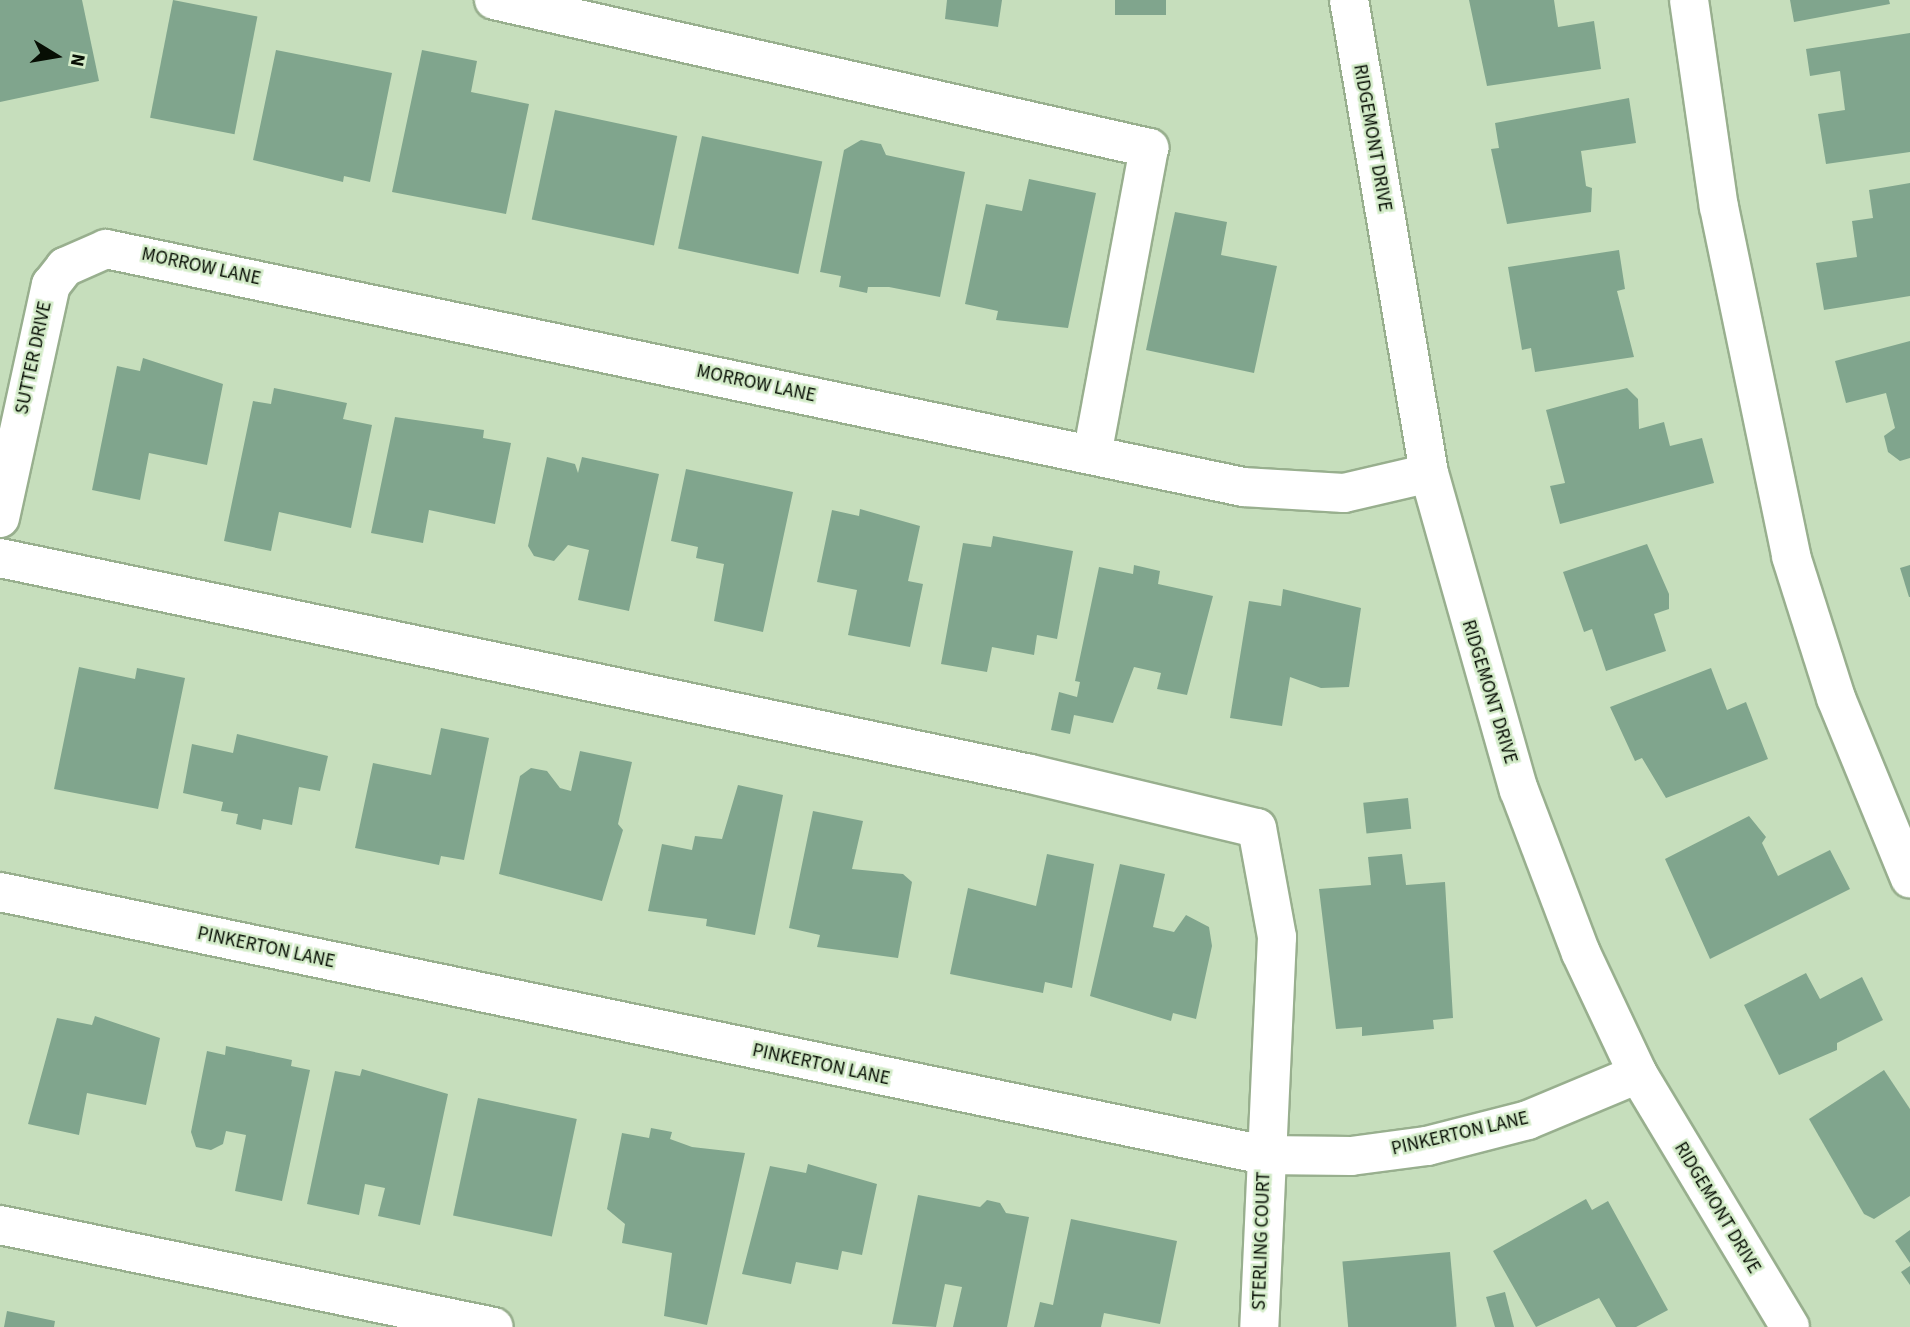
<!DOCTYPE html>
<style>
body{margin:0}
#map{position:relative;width:1910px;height:1327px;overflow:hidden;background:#c6debc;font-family:"Source Sans 3",sans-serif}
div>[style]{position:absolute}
.building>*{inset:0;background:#80a58d;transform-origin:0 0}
.roads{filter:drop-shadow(2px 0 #98af8e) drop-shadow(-2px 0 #98af8e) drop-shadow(0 2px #98af8e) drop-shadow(0 -2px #98af8e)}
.minor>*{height:38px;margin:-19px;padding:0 19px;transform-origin:19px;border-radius:19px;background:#fff}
span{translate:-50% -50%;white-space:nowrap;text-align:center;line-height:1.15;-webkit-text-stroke:5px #d3ebc8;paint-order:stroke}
.street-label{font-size:19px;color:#070e04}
.north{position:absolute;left:21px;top:21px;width:70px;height:70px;-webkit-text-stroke:5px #d3ebc8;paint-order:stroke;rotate:101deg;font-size:19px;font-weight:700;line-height:28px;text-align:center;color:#070e04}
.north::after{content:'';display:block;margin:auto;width:24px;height:32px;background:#070e04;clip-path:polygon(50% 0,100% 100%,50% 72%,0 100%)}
</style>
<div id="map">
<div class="building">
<div style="clip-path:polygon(0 0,82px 0,99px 81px,0 102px)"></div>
<div style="left:173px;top:0;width:86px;height:120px;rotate:11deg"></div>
<div style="clip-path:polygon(947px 0,1002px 0,998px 27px,945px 19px)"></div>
<div style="left:1115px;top:0;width:51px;height:15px"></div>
<div style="clip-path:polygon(1469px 0,1554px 0,1558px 27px,1594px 21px,1601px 69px,1487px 86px)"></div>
<div style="clip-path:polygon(1790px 0,1889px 0,1890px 4px,1794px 22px)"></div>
<div style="clip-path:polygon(1910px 33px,1910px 152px,1826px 164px,1818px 114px,1845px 110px,1840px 71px,1810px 76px,1806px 49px)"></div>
<div style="clip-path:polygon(276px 50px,392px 73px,370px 182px,344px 176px,343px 182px,253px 160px)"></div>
<div style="clip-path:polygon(422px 50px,477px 61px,471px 92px,529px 104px,506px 214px,392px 192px)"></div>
<div style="clip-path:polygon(1629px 98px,1636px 143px,1581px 151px,1586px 186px,1592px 188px,1591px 212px,1507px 224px,1491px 149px,1499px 148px,1495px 123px)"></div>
<div style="left:555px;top:110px;width:125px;height:112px;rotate:12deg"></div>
<div style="left:702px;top:136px;width:123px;height:115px;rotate:12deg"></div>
<div style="clip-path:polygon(861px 140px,881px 144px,886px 155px,965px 172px,940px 297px,889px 287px,868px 287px,867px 293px,839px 287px,841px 276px,820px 272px,844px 150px)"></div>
<div style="clip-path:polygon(1029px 179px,1096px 193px,1068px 328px,996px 320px,998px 311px,965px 304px,986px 204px,1022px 211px)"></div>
<div style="clip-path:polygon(1910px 183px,1910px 296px,1824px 310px,1816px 263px,1857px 257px,1852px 221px,1873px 218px,1869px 190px)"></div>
<div style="clip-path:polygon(1175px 212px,1227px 222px,1221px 255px,1277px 266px,1254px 373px,1146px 350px)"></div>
<div style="clip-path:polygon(1619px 250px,1625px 289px,1617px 291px,1634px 357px,1535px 372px,1531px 348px,1522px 350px,1508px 267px)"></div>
<div style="clip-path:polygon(1910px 341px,1910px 458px,1900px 461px,1888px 452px,1884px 436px,1895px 428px,1886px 393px,1846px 403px,1835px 361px)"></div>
<div style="clip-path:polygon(143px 358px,223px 384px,207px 465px,149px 453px,140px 500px,92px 490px,117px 366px,140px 371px)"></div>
<div style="clip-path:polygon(274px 388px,347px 403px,343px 419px,372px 425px,351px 528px,279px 512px,271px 551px,224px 541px,253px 401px,271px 404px)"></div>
<div style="clip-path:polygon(1627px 388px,1638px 399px,1639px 429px,1664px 422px,1670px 446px,1702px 438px,1714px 483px,1560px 524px,1550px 486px,1565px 483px,1546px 410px)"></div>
<div style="clip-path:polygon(395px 417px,484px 430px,483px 438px,511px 443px,495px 524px,429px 510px,423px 543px,371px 533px)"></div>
<div style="clip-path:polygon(547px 457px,575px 464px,578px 473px,582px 457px,659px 474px,629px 611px,578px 600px,589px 550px,568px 545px,554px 561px,534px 556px,528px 546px)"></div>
<div style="clip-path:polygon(686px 469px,793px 492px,763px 632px,714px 621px,724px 564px,696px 558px,698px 547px,671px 541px)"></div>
<div style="clip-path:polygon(860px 509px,920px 526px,908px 581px,923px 584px,910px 647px,848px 635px,857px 590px,817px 582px,832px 510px,859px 516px)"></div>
<div style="clip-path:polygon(993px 536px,1073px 551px,1057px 639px,1037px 635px,1034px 655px,992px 647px,987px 672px,941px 664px,963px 543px,991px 547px)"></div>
<div style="clip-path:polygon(1647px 544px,1669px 594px,1669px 609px,1654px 614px,1666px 651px,1606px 671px,1592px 629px,1584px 632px,1563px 572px)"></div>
<div style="clip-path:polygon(1134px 565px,1160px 571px,1158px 584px,1213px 596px,1187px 695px,1157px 689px,1161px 673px,1134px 667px,1113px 723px,1074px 715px,1070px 734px,1051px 730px,1059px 692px,1077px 697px,1080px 682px,1075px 681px,1099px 567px,1133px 574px)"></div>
<div style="clip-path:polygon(1910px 565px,1910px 597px,1909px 597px,1900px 568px)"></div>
<div style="clip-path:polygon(1283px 589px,1361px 608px,1349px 687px,1321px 688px,1290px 677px,1282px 726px,1230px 718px,1249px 601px,1281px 606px)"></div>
<div style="clip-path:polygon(79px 667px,135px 679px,137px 668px,185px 678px,158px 809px,54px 789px)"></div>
<div style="clip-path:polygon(1711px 668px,1727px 710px,1746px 702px,1768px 759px,1666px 798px,1642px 758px,1635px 761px,1610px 707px)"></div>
<div style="clip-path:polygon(441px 728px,489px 738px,464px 860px,441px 856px,439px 865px,355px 848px,373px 763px,431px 775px)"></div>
<div style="clip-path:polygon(237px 734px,328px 756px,320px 791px,299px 787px,292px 825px,263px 819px,261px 830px,236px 824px,238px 814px,221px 811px,223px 802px,183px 793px,192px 744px,233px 753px)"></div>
<div style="clip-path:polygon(580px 751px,632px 762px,618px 824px,623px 830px,602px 901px,499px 874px,520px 776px,531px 768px,547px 771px,560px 788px,571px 791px)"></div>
<div style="clip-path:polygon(738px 785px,783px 795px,755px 935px,706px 926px,707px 919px,648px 911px,662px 844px,692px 850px,695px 836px,722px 839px)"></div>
<div style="left:1408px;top:798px;width:31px;height:45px;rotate:84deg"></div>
<div style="clip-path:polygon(813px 811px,863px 821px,852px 869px,903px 874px,912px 882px,898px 958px,817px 947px,820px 935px,789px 928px)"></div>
<div style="clip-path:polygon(1749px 816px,1766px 837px,1762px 843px,1778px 876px,1830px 850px,1850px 889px,1710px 959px,1665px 859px)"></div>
<div style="clip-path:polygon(1047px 854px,1094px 864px,1072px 988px,1045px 982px,1043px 993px,950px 974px,968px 888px,1036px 906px)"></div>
<div style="clip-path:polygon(1402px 854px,1406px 885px,1445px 882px,1453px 1018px,1433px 1020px,1434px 1029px,1362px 1036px,1362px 1027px,1336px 1029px,1319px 889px,1371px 885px,1368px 857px)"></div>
<div style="clip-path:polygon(1120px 864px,1165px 874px,1153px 927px,1174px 932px,1186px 915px,1209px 927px,1212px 946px,1196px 1019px,1173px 1013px,1171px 1021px,1090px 996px)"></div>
<div style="clip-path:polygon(1806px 973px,1820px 999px,1862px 977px,1883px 1020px,1837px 1043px,1837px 1050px,1779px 1075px,1744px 1005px)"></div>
<div style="clip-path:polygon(95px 1016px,160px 1038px,146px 1105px,87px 1093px,79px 1135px,28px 1124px,57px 1018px,92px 1025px)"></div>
<div style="clip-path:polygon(226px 1046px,292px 1060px,291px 1066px,310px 1070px,282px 1201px,235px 1191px,246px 1135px,226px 1131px,223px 1144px,211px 1150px,196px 1147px,191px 1132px,207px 1051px,225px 1055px)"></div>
<div style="clip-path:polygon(362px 1069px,448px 1094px,420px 1225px,378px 1216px,385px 1188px,365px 1184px,359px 1215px,307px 1204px,335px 1071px,360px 1076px)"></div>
<div style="clip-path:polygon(1884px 1070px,1910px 1109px,1910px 1196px,1874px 1219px,1864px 1214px,1809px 1119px)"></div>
<div style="left:478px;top:1098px;width:101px;height:120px;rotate:12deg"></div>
<div style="clip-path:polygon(651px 1128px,672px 1132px,670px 1139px,692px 1147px,745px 1153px,707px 1325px,664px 1316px,672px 1253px,622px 1243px,625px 1224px,607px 1209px,622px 1133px,649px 1138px)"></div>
<div style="clip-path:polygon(808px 1164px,877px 1184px,862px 1255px,842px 1251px,838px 1270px,796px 1262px,791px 1284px,742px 1274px,770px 1166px,806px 1173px)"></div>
<div style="clip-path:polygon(918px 1195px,980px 1207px,987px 1200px,1000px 1203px,1006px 1213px,1029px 1217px,1007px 1327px,953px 1327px,962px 1287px,945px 1284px,936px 1327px,892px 1324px)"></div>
<div style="clip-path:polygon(1586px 1199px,1592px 1210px,1608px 1201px,1668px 1310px,1636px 1327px,1616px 1327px,1599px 1298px,1536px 1327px,1493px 1251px)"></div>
<div style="clip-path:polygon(1071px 1219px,1177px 1241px,1160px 1324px,1104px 1313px,1101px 1327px,1034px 1327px,1040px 1302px,1053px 1305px)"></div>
<div style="clip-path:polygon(1910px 1230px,1910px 1263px,1895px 1241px)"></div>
<div style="left:1450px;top:1252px;width:75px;height:108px;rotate:85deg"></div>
<div style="clip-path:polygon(1910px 1266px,1910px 1285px,1901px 1272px)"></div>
<div style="clip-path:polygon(1505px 1292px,1514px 1327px,1495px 1327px,1486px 1297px)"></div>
<div style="clip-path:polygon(7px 1311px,55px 1321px,54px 1327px,4px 1327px)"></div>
</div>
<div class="roads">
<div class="minor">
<div style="left:494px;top:0;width:672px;rotate:12.73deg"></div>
<div style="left:1149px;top:148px;width:312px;rotate:100.5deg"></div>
<div style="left:1349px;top:0;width:480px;rotate:80.4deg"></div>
<div style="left:1429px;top:473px;width:330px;rotate:74.2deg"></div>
<div style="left:1519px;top:790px;width:174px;rotate:69.2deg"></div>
<div style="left:1581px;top:953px;width:134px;rotate:64.8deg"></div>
<div style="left:1638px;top:1074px;width:295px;rotate:59deg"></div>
<div style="left:1689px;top:0;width:209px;rotate:81.8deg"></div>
<div style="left:1719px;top:207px;width:356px;rotate:78.3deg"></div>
<div style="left:1791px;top:556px;width:149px;rotate:72.4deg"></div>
<div style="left:1836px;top:698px;width:195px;rotate:67.7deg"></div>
<div style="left:0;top:518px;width:239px;rotate:-77.7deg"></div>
<div style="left:51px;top:285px;width:23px;rotate:-52deg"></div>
<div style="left:65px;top:267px;width:45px;rotate:-23.7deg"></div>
<div style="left:106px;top:249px;width:1162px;rotate:11.82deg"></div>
<div style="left:1243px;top:487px;width:101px;rotate:3.4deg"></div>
<div style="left:1344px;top:493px;width:87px;rotate:-13.2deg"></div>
<div style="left:0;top:558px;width:1052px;rotate:11.84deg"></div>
<div style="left:1030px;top:774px;width:233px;rotate:13.4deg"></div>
<div style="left:1257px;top:828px;width:111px;rotate:79.6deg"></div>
<div style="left:1277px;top:937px;width:390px;rotate:92.6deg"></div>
<div style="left:0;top:892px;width:1291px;rotate:11.75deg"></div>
<div style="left:1264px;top:1155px;width:87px;rotate:0.7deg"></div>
<div style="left:1351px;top:1156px;width:77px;rotate:-7.5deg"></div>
<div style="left:1427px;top:1146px;width:104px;rotate:-14.4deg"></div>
<div style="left:1528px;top:1120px;width:119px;rotate:-22.7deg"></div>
<div style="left:0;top:1225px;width:504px;rotate:11.67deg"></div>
</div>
</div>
<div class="street-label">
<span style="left:1372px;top:138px;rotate:80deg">RIDGEMONT DRIVE</span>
<span style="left:201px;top:267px;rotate:12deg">MORROW LANE</span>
<span style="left:34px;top:358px;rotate:-78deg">SUTTER DRIVE</span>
<span style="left:756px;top:384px;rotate:12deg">MORROW LANE</span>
<span style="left:1489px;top:692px;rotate:73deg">RIDGEMONT DRIVE</span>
<span style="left:266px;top:948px;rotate:12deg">PINKERTON LANE</span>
<span style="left:821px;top:1065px;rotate:12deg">PINKERTON LANE</span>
<span style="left:1460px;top:1134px;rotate:-13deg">PINKERTON LANE</span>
<span style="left:1717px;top:1208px;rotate:59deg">RIDGEMONT DRIVE</span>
<span style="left:1262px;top:1241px;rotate:-88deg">STERLING COURT</span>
</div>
<div class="north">N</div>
</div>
